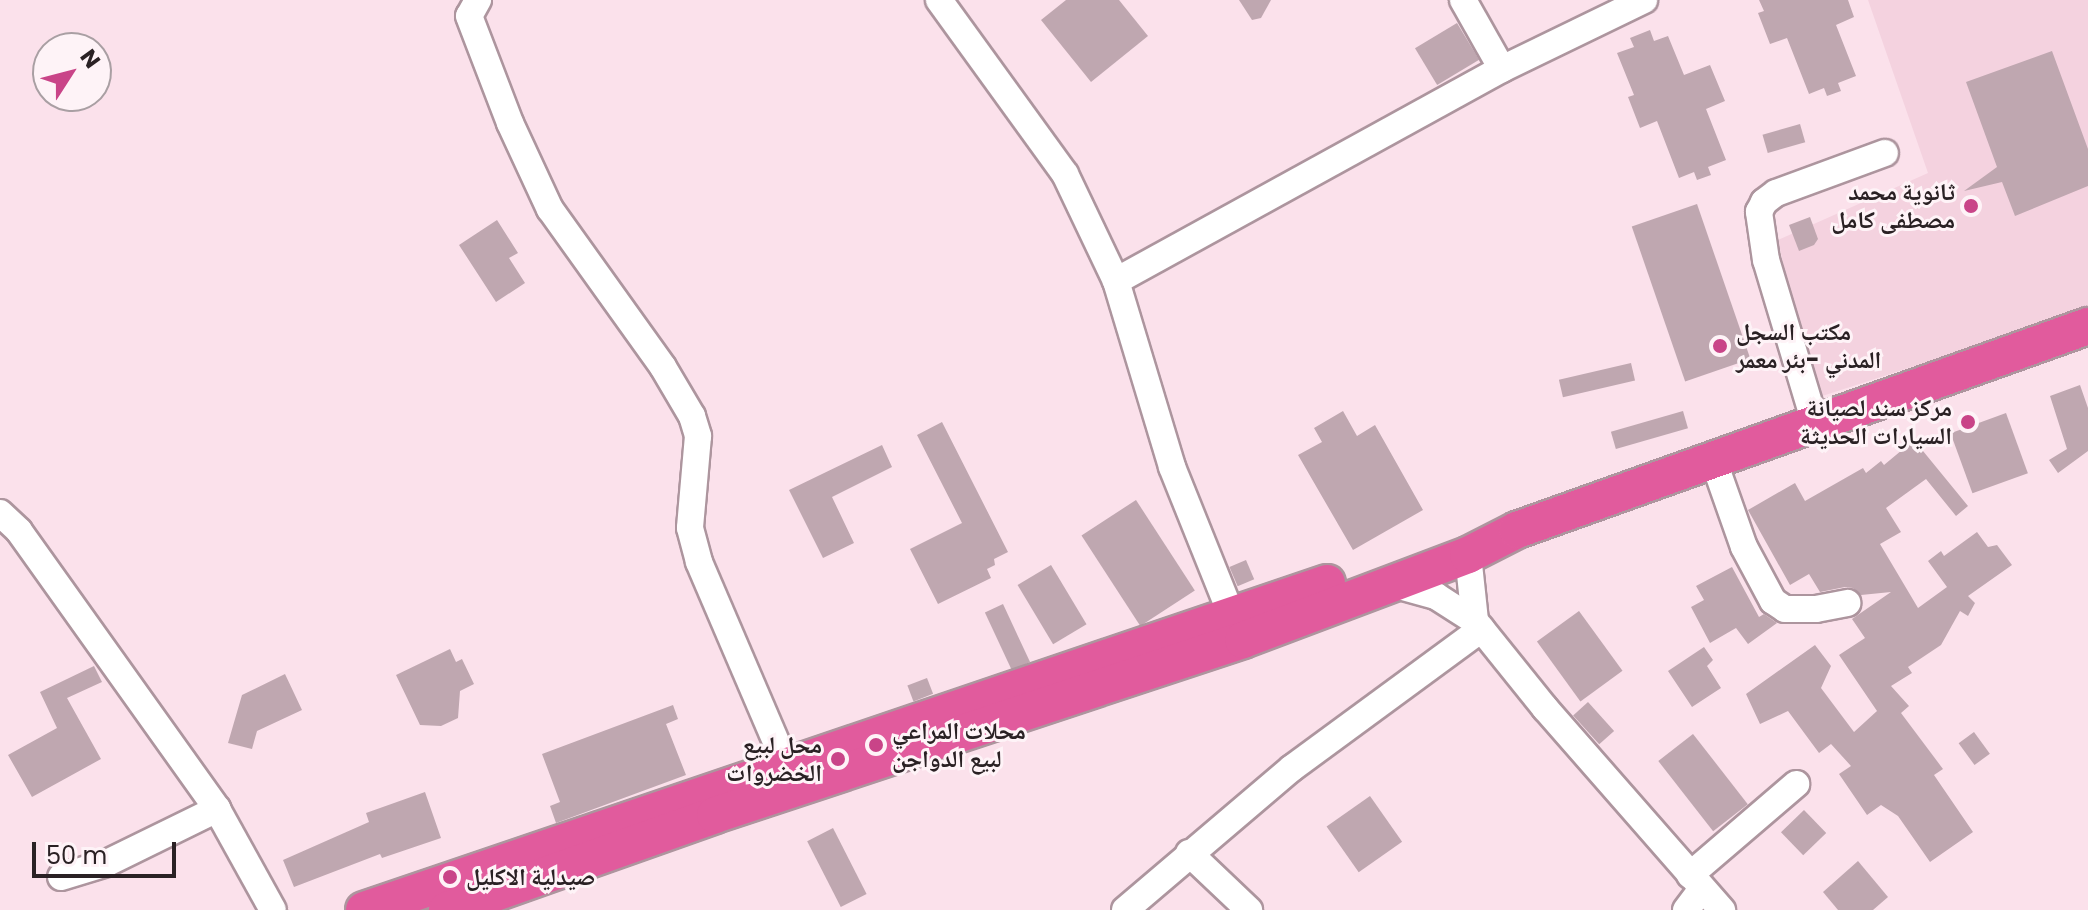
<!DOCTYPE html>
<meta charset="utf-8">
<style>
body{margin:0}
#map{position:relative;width:2088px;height:910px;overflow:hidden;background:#fbe1eb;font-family:Poppins,"Noto Naskh Arabic",sans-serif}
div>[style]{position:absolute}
.built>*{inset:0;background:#f4d2df}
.building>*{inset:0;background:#bfa7b0;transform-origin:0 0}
.roads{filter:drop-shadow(2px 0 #ad959e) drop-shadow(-2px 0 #ad959e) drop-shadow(0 2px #ad959e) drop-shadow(0 -2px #ad959e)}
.minor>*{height:26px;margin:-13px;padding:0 13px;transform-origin:13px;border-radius:13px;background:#fff}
.highway>*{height:36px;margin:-18px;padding:0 18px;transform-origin:18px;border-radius:18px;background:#e15b9d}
.dots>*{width:22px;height:22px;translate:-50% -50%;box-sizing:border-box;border:4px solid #fef3f7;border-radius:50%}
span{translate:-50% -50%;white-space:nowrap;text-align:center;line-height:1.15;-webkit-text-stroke:6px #fef3f7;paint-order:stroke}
.poi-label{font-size:24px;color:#2a2124;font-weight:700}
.right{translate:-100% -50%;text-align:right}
.left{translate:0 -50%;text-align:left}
.north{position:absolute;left:32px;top:32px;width:80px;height:80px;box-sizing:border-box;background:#fef3f7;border:2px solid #a99fa3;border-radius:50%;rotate:54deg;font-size:22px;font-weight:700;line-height:32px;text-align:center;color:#2a2124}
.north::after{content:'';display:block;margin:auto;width:28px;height:36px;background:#c94488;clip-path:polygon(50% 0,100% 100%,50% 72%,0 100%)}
.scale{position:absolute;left:32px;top:842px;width:144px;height:36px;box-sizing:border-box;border:4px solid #2a2124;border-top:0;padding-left:10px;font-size:24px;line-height:28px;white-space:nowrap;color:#2a2124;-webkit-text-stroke:6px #fef3f7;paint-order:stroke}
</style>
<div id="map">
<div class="built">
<div style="clip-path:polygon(1868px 0,2088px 0,2088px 310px,1813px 399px,1778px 240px,1928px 173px)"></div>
</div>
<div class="building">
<div style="clip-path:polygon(1066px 0,1119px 0,1148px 36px,1091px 82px,1041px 20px)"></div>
<div style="clip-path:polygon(1239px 0,1271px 0,1261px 18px,1252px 20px)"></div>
<div style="clip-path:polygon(1759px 0,1848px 0,1854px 17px,1836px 25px,1856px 76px,1838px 83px,1841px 91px,1827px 96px,1824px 88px,1809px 94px,1787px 38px,1770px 44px,1758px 13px,1764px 11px)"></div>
<div style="left:1457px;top:23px;width:43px;height:49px;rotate:59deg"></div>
<div style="clip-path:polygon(1650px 30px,1654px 41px,1668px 36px,1684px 75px,1710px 65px,1725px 101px,1706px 109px,1726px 160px,1708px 167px,1711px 175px,1697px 180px,1694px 172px,1679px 178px,1657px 121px,1640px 128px,1628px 97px,1634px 95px,1617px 53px,1634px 47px,1630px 38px)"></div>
<div style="clip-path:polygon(2052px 51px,2088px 149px,2088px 186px,2015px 216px,2002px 182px,1964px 191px,1997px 167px,1966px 82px)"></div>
<div style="left:1800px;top:124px;width:19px;height:39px;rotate:74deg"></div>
<div style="left:1697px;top:204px;width:164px;height:69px;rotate:71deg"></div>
<div style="clip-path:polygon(1810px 217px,1818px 239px,1814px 245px,1799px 251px,1789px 225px)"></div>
<div style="clip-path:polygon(497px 220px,518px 253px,509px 258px,525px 283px,496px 302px,459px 245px)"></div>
<div style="left:1631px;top:363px;width:18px;height:74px;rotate:77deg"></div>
<div style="clip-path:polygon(2080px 385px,2088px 408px,2088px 451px,2058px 473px,2049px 460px,2067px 449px,2050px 396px)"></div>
<div style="clip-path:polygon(1343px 411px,1357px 436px,1375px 425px,1423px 510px,1353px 550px,1298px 455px,1322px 442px,1314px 428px)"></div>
<div style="left:1683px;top:411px;width:18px;height:75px;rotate:74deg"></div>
<div style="left:2006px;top:413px;width:64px;height:59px;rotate:70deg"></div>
<div style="clip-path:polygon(942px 422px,1008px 552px,994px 559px,995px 565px,987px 569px,991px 578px,938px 604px,910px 549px,962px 523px,917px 435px)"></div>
<div style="clip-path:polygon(1914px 440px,1968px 506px,1956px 516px,1926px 479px,1886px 508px,1901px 532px,1880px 544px,1918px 608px,1947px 587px,1928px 561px,1941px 551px,1944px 556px,1977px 532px,1988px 547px,1997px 545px,2012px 565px,1968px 596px,1975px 603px,1968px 616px,1960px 611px,1941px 645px,1908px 667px,1912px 673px,1891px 686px,1909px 706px,1901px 713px,1943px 769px,1934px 775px,1973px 832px,1930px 862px,1898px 816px,1881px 805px,1867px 815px,1839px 774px,1851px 766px,1831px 744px,1819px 753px,1788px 711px,1760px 724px,1746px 694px,1815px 645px,1831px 666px,1821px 688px,1854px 732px,1877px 711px,1839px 655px,1865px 638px,1852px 619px,1891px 592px,1861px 595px,1853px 588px,1845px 587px,1820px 592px,1809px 574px,1790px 585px,1748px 510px,1795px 483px,1805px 501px,1863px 468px,1866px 473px,1881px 461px,1884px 465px)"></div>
<div style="clip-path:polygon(882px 445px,892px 467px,832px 497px,854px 543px,823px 558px,789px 490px)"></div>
<div style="left:1136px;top:500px;width:108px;height:65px;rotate:57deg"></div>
<div style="left:1246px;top:560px;width:21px;height:18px;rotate:67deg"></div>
<div style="left:1051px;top:565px;width:69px;height:39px;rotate:59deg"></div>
<div style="clip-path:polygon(1732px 567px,1759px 617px,1764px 614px,1777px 623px,1748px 644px,1736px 628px,1710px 643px,1691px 607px,1704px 600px,1696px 586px)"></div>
<div style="left:1003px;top:604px;width:64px;height:20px;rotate:65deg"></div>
<div style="left:1579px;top:611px;width:74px;height:52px;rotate:54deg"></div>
<div style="clip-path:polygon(1704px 647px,1713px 660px,1707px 666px,1721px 688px,1692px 707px,1668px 671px)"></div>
<div style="clip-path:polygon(450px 649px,456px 662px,462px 659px,474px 684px,460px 691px,458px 718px,441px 726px,420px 725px,396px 675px)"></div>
<div style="clip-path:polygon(94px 666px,102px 682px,67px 698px,101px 759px,32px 797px,8px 755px,57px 728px,40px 692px)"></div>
<div style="clip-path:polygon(285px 674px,302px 710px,257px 731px,252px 749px,228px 743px,242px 695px)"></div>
<div style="left:927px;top:678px;width:17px;height:21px;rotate:69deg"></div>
<div style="left:1588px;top:702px;width:39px;height:20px;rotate:48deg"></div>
<div style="clip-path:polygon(673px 705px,678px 719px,666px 724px,686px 775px,556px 823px,550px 806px,560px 802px,542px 754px)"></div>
<div style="left:1974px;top:732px;width:27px;height:19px;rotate:54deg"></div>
<div style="left:1693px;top:734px;width:89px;height:44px;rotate:52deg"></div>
<div style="clip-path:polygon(425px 792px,441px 838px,382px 858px,380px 854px,294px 887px,283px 860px,369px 822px,366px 813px)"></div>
<div style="left:1370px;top:796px;width:56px;height:53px;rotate:55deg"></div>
<div style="left:1804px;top:810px;width:32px;height:32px;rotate:46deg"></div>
<div style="left:833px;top:828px;width:74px;height:29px;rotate:63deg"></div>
<div style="clip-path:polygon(1858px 861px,1888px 897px,1873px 910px,1838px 910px,1823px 892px)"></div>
</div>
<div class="roads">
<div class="minor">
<div style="left:478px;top:0;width:18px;rotate:119deg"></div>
<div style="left:469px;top:16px;width:115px;rotate:69deg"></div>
<div style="left:510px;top:123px;width:95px;rotate:65.1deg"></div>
<div style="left:550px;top:209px;width:194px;rotate:54.4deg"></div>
<div style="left:663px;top:367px;width:57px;rotate:59.4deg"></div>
<div style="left:692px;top:416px;width:21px;rotate:73deg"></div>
<div style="left:698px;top:436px;width:92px;rotate:95deg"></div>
<div style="left:690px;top:528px;width:35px;rotate:75deg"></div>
<div style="left:699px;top:562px;width:221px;rotate:66.8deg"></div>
<div style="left:939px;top:0;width:215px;rotate:54.1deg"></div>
<div style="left:1065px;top:174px;width:119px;rotate:64.5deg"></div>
<div style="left:1116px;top:281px;width:194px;rotate:73.2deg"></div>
<div style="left:1172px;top:467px;width:177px;rotate:68.1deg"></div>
<div style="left:1463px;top:0;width:79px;rotate:60.5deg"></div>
<div style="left:1116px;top:281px;width:440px;rotate:-28.8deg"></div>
<div style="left:1502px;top:69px;width:158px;rotate:-25.9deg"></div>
<div style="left:1815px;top:423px;width:170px;rotate:-106.7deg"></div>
<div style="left:1766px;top:260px;width:49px;rotate:-98.3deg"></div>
<div style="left:1759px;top:212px;width:11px;rotate:-63deg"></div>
<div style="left:1764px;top:202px;width:15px;rotate:-37deg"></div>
<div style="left:1776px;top:193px;width:116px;rotate:-20.2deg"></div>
<div style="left:1713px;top:459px;width:93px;rotate:70.6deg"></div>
<div style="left:1744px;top:547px;width:61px;rotate:61.8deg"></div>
<div style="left:1773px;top:601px;width:14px;rotate:34deg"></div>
<div style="left:1785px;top:609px;width:31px"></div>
<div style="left:1816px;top:609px;width:32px;rotate:-11deg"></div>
<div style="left:0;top:513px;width:26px;rotate:43deg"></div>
<div style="left:19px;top:531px;width:341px;rotate:54.5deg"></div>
<div style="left:217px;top:809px;width:115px;rotate:61deg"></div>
<div style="left:1468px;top:555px;width:66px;rotate:83.9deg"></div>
<div style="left:1392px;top:584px;width:46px;rotate:15.3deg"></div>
<div style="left:1436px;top:596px;width:46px;rotate:32.7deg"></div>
<div style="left:1475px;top:621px;width:112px;rotate:51.2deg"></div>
<div style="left:1545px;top:708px;width:269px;rotate:48.8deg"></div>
<div style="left:1189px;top:853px;width:83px;rotate:43.5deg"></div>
<div style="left:1690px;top:875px;width:140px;rotate:-40.6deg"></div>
<div style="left:61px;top:877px;width:48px;rotate:-16.9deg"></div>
<div style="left:107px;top:863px;width:123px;rotate:-26.1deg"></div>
<div style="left:1125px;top:910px;width:219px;rotate:-40.4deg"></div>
<div style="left:1292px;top:768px;width:235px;rotate:-36.3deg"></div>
<div style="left:1686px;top:910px;width:26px;rotate:-53deg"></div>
</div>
<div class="highway">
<div style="left:364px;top:910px;width:1017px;rotate:-18.76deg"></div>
<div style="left:447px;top:910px;width:284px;rotate:-19.5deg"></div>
<div style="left:715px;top:815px;width:556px;rotate:-18.34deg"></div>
<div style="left:1243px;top:640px;width:241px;rotate:-20.7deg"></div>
<div style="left:1468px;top:555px;width:55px;rotate:-27deg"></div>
<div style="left:1517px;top:530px;width:606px;rotate:-19.66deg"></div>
</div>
</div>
<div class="dots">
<div style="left:1971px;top:206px;background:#c94488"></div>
<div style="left:1720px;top:346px;background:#c94488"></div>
<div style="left:1968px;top:422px;background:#c94488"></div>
<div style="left:876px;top:745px;background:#c94488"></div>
<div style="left:838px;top:759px;background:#c94488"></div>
<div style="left:450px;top:877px;background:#c94488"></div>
</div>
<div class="poi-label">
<span class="right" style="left:1955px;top:206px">ثانوية محمد<br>مصطفى كامل</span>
<span class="left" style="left:1736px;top:346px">مكتب السجل<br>المدني -بئر معمر</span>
<span class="right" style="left:1952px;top:422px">مركز سند لصيانة<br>السيارات الحديثة</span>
<span class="left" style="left:892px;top:745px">محلات المراعي<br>لبيع الدواجن</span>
<span class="right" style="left:822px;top:759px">محل لبيع<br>الخضروات</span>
<span class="left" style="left:466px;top:877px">صيدلية الاكليل</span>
</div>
<div class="north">N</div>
<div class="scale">50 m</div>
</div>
